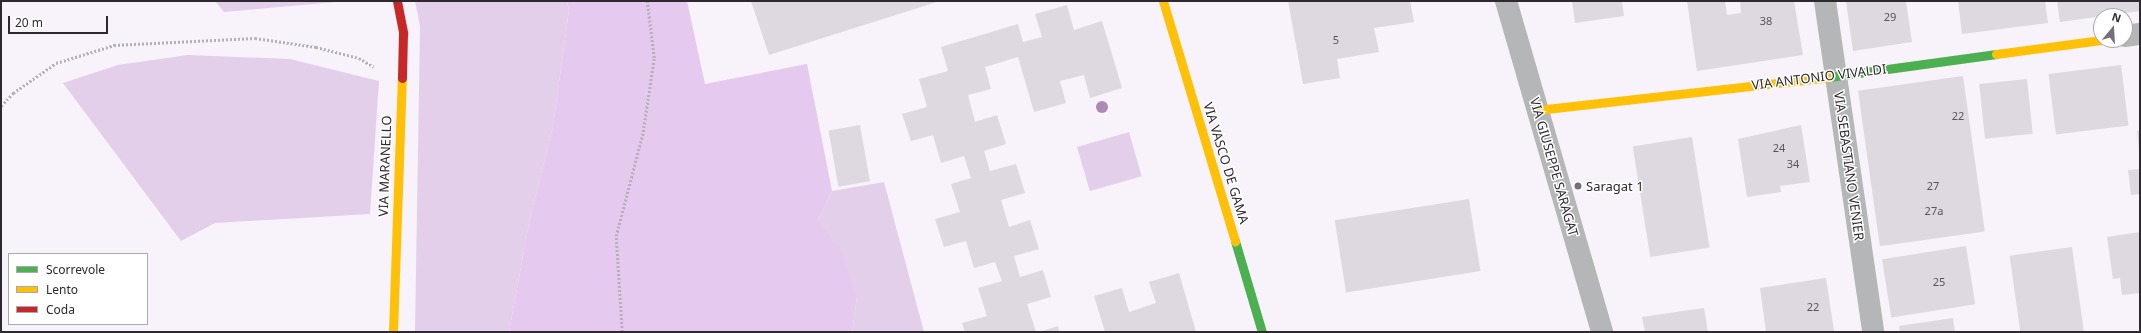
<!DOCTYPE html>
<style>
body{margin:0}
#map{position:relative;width:2141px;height:333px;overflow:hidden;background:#f8f2fa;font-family:"Noto Sans",sans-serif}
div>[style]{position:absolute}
.green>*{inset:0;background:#e4cfeb;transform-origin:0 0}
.forest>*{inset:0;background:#e6c9ef}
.building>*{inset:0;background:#ded8e0;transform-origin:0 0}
.path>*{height:2.5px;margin-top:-1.25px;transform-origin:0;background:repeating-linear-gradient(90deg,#b2b2b5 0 2px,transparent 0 4px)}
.street>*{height:22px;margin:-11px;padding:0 11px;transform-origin:11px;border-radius:11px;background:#b4b6b7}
.fast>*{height:9px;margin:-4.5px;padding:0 4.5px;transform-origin:4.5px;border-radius:4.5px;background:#4caf50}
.slow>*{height:9px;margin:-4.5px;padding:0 4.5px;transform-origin:4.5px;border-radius:4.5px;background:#ffc107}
.jam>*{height:9px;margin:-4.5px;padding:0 4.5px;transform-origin:4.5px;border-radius:4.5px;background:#c62828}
.trees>*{width:12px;height:12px;margin:-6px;border-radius:50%;background:#ac89b6}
.dots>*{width:11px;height:11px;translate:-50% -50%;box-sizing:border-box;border:2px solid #fff;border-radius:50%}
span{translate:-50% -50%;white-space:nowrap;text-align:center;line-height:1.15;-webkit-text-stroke:3px #fff;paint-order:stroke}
.number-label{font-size:11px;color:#5a545c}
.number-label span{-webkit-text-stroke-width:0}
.street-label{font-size:13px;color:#2e2830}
.poi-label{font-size:13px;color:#2e2830}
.left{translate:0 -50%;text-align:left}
.frame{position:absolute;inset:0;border:2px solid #2e2830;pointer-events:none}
.legend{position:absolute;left:8px;top:253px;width:140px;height:72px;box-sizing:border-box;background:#fff;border:1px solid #aba9ac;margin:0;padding:5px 7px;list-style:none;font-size:12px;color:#2e2830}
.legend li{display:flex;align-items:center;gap:8px;height:20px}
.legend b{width:20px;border:1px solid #aba9ac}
.north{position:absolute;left:2093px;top:8px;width:40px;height:40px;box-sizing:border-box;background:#fff;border:1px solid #aba9ac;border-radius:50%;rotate:18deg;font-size:11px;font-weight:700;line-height:16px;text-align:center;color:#2e2830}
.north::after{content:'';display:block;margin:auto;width:14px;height:18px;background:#756f77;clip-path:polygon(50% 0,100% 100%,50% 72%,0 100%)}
.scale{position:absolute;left:8px;top:16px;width:100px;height:18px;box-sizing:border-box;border:2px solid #2e2830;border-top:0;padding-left:5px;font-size:12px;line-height:14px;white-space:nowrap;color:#2e2830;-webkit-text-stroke:3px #fff;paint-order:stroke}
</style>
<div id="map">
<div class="green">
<div style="clip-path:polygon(215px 1px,349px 1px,224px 12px)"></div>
<div style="clip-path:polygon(415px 1px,567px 1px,569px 10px,553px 126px,530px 218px,509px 332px,415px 332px,420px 26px)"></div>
<div style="clip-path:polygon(188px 55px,290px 59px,379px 81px,370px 214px,215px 223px,181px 241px,63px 83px,118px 65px)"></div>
<div style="left:1129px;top:132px;width:46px;height:54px;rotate:74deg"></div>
<div style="clip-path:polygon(884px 182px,924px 332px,852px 332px,857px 297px,818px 220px,832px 191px)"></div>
</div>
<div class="forest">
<div style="clip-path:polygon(567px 1px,687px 1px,705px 84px,807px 64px,832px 191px,818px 220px,841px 252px,857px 297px,852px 332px,509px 332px,530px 218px,553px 126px,569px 10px)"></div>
</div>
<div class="building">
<div style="clip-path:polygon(751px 1px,940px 1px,769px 55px)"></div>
<div style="clip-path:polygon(1288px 1px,1410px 1px,1414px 22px,1374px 28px,1379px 52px,1337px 59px,1340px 78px,1303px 84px)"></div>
<div style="clip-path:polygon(1572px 1px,1622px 1px,1624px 16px,1575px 23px)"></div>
<div style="clip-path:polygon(1687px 1px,1725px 1px,1727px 15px,1741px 13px,1740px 1px,1794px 1px,1803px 55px,1697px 71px)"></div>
<div style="clip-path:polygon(1846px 1px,1906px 1px,1912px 42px,1853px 51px)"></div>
<div style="clip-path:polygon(1958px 1px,2045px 1px,2048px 23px,1962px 34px)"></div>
<div style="clip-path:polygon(2057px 1px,2140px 1px,2140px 11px,2060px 22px)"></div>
<div style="clip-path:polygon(1067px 5px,1074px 30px,1102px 21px,1122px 88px,1090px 98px,1084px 75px,1060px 81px,1066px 103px,1034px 112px,1018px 57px,985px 67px,991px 89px,968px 95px,975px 122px,997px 115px,1006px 144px,984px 151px,990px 171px,1016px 164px,1025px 193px,1001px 200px,1009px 227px,1030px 220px,1039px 249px,1014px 256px,1020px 277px,1043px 270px,1051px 297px,1027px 304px,1036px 332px,965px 332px,962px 323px,987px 316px,978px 288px,1002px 281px,995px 262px,974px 268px,966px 241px,944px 247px,935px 219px,960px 212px,951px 184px,971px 178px,964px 156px,941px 163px,933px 135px,911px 141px,902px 114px,927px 107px,919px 79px,948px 71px,941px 47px,1018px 24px,1023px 42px,1042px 37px,1035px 14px)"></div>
<div style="left:2121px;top:65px;width:61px;height:73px;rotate:83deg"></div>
<div style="left:1963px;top:76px;width:157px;height:106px;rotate:82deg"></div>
<div style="left:2027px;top:79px;width:55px;height:48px;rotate:84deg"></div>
<div style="left:860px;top:125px;width:57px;height:32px;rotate:80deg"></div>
<div style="clip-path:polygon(1801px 125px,1810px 182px,1780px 186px,1781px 192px,1747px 197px,1738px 139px)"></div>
<div style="clip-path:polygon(2137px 131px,2140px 131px,2140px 152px,2139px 152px)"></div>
<div style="left:1692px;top:137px;width:112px;height:60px;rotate:81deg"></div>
<div style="clip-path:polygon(2140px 169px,2140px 194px,2131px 195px,2128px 170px)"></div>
<div style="left:1469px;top:199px;width:73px;height:136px;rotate:81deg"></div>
<div style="clip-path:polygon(2140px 232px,2140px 293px,2122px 295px,2120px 278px,2113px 279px,2107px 237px)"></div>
<div style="left:1966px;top:246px;width:59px;height:85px;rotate:81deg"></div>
<div style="left:2072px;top:247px;width:86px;height:63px;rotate:82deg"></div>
<div style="clip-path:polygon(1179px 273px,1196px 332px,1105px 332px,1094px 296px,1122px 288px,1129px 312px,1156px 303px,1149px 282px)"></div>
<div style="clip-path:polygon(1826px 278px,1834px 331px,1766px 332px,1760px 288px)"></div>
<div style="clip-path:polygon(1704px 308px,1708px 332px,1645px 332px,1642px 317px)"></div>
<div style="clip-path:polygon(1953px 318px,1955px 332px,1900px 332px,1899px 326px)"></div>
<div style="clip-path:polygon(1058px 326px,1059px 332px,1039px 332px)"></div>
</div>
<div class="path">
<div style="left:1px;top:106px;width:18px;rotate:-47deg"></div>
<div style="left:13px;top:93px;width:52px;rotate:-34.9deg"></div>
<div style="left:56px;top:63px;width:61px;rotate:-17.2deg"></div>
<div style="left:114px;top:45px;width:141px;rotate:-2.8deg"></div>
<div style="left:255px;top:38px;width:62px;rotate:8.4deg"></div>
<div style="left:316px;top:47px;width:44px;rotate:14.3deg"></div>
<div style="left:359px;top:58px;width:17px;rotate:31deg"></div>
<div style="left:622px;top:332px;width:96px;rotate:-93.6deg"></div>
<div style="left:616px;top:236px;width:107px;rotate:-75.4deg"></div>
<div style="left:643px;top:132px;width:75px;rotate:-81.5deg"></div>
<div style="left:654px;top:58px;width:57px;rotate:-97deg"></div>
</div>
<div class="street">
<div style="left:1506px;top:1px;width:345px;rotate:73.8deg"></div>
<div style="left:1825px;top:1px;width:334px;rotate:81.7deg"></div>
<div style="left:2125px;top:36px;width:15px;rotate:-8deg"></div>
</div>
<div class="fast">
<div style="left:1829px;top:77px;width:169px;rotate:-7.8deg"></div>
<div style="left:1235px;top:241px;width:95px;rotate:73.5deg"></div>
</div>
<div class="slow">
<div style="left:1163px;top:1px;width:251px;rotate:73.3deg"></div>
<div style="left:1996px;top:54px;width:106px;rotate:-7.6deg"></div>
<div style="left:1537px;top:110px;width:294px;rotate:-6.4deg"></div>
<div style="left:393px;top:332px;width:254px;rotate:-88deg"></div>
</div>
<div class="jam">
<div style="left:397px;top:1px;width:33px;rotate:79deg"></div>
<div style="left:403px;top:33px;width:45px;rotate:91.3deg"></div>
</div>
<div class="trees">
<div style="left:1102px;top:107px"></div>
</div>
<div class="dots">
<div style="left:1578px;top:186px;background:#756f77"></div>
</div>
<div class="number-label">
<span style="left:1890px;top:17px">29</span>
<span style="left:1766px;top:21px">38</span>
<span style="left:1336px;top:40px">5</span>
<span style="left:1958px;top:116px">22</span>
<span style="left:1779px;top:148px">24</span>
<span style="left:1793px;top:164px">34</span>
<span style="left:1933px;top:186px">27</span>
<span style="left:1934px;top:211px">27a</span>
<span style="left:1939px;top:282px">25</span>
<span style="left:1813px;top:307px">22</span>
</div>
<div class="street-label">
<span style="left:1819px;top:77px;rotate:-7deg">VIA ANTONIO VIVALDI</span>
<span style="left:1226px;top:163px;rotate:73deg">VIA VASCO DE GAMA</span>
<span style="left:385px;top:166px;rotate:-88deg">VIA MARANELLO</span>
<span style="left:1849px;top:166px;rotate:82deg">VIA SEBASTIANO VENIER</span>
<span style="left:1554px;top:167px;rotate:74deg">VIA GIUSEPPE SARAGAT</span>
</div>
<div class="poi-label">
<span class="left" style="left:1586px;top:186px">Saragat 1</span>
</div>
<div class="frame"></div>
<ul class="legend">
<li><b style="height:5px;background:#4caf50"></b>Scorrevole</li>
<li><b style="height:5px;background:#ffc107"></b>Lento</li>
<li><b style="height:5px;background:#c62828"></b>Coda</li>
</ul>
<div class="north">N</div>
<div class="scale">20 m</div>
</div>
